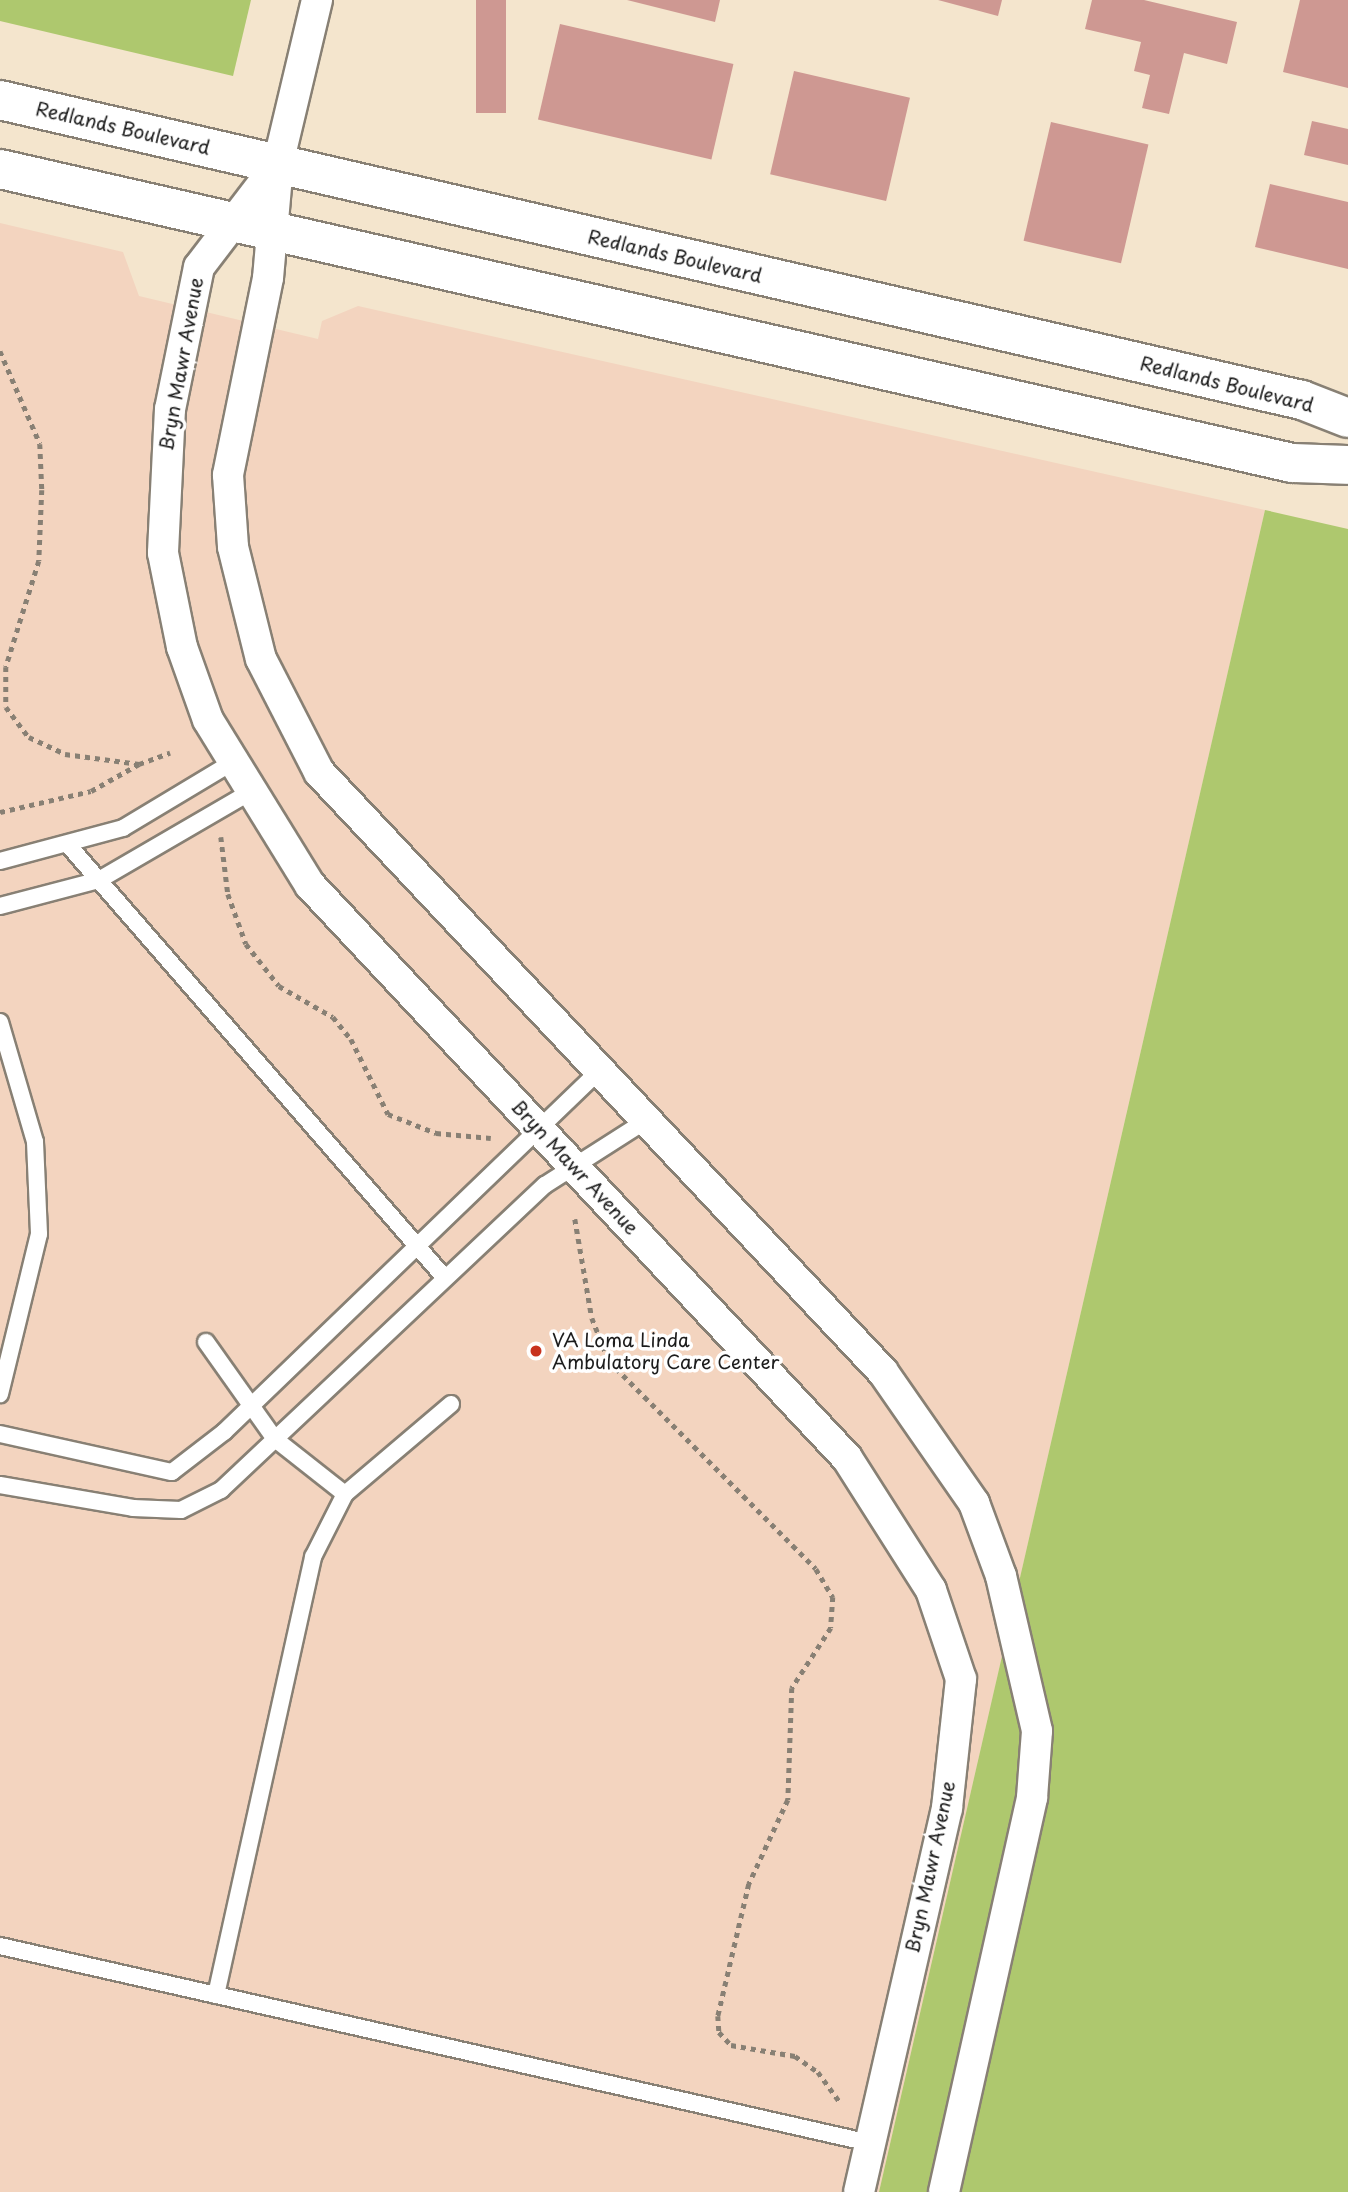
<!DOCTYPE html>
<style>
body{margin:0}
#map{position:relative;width:1348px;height:2192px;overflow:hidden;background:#f4e5cd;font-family:"Playpen Sans",sans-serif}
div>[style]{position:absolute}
.built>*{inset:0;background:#f3d4bf}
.green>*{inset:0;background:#aec86e}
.building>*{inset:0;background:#ce9892;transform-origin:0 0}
.path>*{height:4.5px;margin-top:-2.25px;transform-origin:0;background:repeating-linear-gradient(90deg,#888074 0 5px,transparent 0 10px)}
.roads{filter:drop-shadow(2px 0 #888074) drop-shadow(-2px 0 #888074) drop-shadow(0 2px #888074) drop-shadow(0 -2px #888074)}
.lane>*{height:16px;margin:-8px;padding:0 8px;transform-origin:8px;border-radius:8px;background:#fff}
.street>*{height:30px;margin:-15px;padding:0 15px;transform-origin:15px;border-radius:15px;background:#fff}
.primary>*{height:38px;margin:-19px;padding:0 19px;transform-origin:19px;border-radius:19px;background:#fff}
.dots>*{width:19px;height:19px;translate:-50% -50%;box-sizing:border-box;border:4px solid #fff;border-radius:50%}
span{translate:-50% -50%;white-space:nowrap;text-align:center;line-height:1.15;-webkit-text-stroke:7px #fff;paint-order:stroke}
.street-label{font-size:19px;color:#1c1c1c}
.poi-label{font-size:19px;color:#1c1c1c}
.left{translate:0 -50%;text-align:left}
</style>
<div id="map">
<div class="built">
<div style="clip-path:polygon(0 223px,123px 252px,139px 296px,318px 339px,322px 321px,358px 306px,1265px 510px,879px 2192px,0 2192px)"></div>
</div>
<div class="green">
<div style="clip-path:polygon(0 0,251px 0,233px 76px,0 21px)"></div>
<div style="clip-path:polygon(1265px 510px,1348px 529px,1348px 2192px,879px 2192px)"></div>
</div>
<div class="building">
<div style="left:476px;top:0;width:30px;height:113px"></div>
<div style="clip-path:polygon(627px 0,720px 0,715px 22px)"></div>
<div style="clip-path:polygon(938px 0,1002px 0,998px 16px)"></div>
<div style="clip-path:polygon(1092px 0,1144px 0,1237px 22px,1227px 64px,1184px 53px,1169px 114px,1142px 108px,1150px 75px,1134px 71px,1141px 42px,1085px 29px)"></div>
<div style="clip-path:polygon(1300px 0,1348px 0,1348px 88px,1283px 72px)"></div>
<div style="left:560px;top:24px;width:178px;height:98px;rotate:13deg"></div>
<div style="left:794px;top:71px;width:119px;height:106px;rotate:13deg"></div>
<div style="clip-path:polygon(1312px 121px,1348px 129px,1348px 165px,1304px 155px)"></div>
<div style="left:1051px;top:122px;width:100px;height:122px;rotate:13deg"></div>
<div style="clip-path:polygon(1270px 184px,1348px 202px,1348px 269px,1255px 247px)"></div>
</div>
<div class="path">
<div style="left:0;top:351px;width:101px;rotate:66.7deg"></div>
<div style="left:40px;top:444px;width:46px;rotate:87.5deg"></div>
<div style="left:42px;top:490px;width:71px;rotate:92.4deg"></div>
<div style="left:39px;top:561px;width:111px;rotate:107.3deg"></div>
<div style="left:6px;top:667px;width:40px;rotate:90deg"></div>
<div style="left:6px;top:707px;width:38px;rotate:53deg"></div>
<div style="left:29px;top:737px;width:40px;rotate:25deg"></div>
<div style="left:65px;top:754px;width:75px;rotate:7.7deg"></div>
<div style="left:139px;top:764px;width:33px;rotate:-20deg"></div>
<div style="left:0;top:812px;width:93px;rotate:-13deg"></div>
<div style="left:91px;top:791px;width:55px;rotate:-29.4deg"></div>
<div style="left:221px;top:837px;width:57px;rotate:83deg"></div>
<div style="left:228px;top:894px;width:53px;rotate:70.2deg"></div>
<div style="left:246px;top:944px;width:53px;rotate:51.8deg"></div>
<div style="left:279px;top:986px;width:62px;rotate:29.9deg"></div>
<div style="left:333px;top:1017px;width:28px;rotate:51deg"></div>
<div style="left:351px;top:1039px;width:84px;rotate:63.7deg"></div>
<div style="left:388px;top:1114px;width:52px;rotate:21.6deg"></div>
<div style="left:436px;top:1133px;width:55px;rotate:5.2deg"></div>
<div style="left:575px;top:1219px;width:100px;rotate:80.3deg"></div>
<div style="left:592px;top:1318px;width:46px;rotate:68.4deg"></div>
<div style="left:609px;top:1361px;width:293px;rotate:45.1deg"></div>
<div style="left:816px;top:1569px;width:33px;rotate:59deg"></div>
<div style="left:833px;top:1597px;width:31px;rotate:94deg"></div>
<div style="left:831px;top:1628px;width:72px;rotate:123deg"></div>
<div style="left:792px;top:1688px;width:112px;rotate:92deg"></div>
<div style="left:788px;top:1800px;width:93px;rotate:114.9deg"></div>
<div style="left:749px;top:1884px;width:136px;rotate:103.2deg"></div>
<div style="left:718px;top:2016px;width:16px;rotate:86deg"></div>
<div style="left:719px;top:2032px;width:18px;rotate:47deg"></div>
<div style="left:731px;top:2045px;width:65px;rotate:9.8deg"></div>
<div style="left:795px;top:2056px;width:28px;rotate:35deg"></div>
<div style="left:818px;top:2072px;width:36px;rotate:54deg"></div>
</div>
<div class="roads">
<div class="lane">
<div style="left:70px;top:847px;width:570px;rotate:48.98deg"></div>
<div style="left:0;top:861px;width:127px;rotate:-15deg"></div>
<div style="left:123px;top:828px;width:126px;rotate:-31deg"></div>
<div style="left:0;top:906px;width:102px;rotate:-14.7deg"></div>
<div style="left:99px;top:880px;width:177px;rotate:-30.2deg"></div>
<div style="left:0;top:1022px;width:125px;rotate:73.7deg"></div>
<div style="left:35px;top:1142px;width:92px;rotate:87.5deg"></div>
<div style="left:39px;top:1234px;width:165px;rotate:103.7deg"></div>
<div style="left:206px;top:1342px;width:119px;rotate:54.6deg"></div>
<div style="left:275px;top:1439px;width:89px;rotate:38.2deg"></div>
<div style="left:0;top:1434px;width:176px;rotate:12.5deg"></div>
<div style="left:172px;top:1472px;width:66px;rotate:-37.6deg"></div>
<div style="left:224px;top:1432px;width:523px;rotate:-43.92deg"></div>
<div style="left:0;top:1485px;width:135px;rotate:9.8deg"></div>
<div style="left:133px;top:1508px;width:48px;rotate:2.4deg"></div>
<div style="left:181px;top:1510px;width:45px;rotate:-26.6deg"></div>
<div style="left:221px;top:1490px;width:445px;rotate:-43.3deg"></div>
<div style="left:545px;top:1185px;width:119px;rotate:-32.6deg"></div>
<div style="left:0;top:1946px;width:892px;rotate:12.76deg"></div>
<div style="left:216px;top:1995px;width:449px;rotate:-77.5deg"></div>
<div style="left:313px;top:1557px;width:71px;rotate:-63.1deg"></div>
<div style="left:345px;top:1494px;width:139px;rotate:-40.3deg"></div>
</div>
<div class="street">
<div style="left:317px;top:0;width:169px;rotate:103.4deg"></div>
<div style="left:278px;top:164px;width:114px;rotate:95deg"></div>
<div style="left:268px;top:278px;width:201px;rotate:101.5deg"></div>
<div style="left:228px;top:475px;width:72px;rotate:86deg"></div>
<div style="left:233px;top:547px;width:115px;rotate:76deg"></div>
<div style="left:261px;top:659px;width:127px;rotate:62.8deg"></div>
<div style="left:319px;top:772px;width:823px;rotate:46.77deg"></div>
<div style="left:883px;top:1372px;width:160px;rotate:55.2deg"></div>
<div style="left:974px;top:1503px;width:78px;rotate:69.7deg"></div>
<div style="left:1001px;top:1576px;width:159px;rotate:76.9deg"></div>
<div style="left:1037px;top:1731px;width:67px;rotate:94.3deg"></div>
<div style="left:1032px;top:1798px;width:404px;rotate:102.6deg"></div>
<div style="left:277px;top:165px;width:128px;rotate:127.4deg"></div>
<div style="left:199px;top:267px;width:145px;rotate:101.5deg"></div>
<div style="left:170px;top:409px;width:144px;rotate:92.8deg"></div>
<div style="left:163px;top:553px;width:96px;rotate:78.6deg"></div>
<div style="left:182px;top:647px;width:77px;rotate:70.4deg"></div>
<div style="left:208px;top:720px;width:194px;rotate:58.3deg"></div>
<div style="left:310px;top:885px;width:785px;rotate:46.86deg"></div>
<div style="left:847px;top:1458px;width:156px;rotate:57.5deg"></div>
<div style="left:931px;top:1590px;width:94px;rotate:71.4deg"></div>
<div style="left:961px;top:1679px;width:130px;rotate:96.2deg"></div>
<div style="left:947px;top:1808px;width:394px;rotate:102.9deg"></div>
</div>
<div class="primary">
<div style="left:0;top:100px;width:1336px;rotate:12.98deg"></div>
<div style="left:1302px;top:400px;width:49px;rotate:21.4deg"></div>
<div style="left:0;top:169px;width:1325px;rotate:12.82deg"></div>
<div style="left:1292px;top:463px;width:56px;rotate:2deg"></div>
</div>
</div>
<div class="dots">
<div style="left:536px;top:1351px;background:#c8321e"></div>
</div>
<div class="street-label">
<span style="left:123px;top:128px;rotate:13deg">Redlands Boulevard</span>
<span style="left:675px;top:256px;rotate:13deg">Redlands Boulevard</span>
<span style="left:181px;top:364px;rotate:-80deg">Bryn Mawr Avenue</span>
<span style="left:1227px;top:384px;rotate:14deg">Redlands Boulevard</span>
<span style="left:575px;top:1167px;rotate:47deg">Bryn Mawr Avenue</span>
<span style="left:930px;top:1867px;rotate:-78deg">Bryn Mawr Avenue</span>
</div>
<div class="poi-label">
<span class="left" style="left:552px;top:1351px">VA Loma Linda<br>Ambulatory Care Center</span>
</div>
</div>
